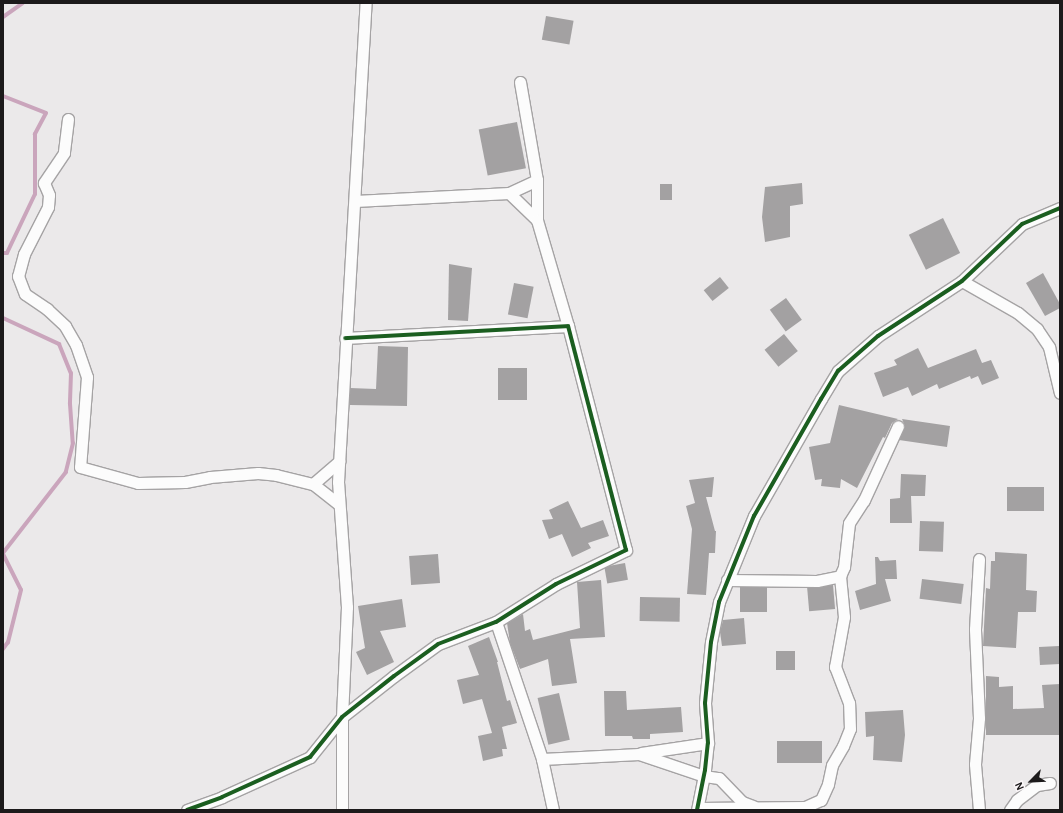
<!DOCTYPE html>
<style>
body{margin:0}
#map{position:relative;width:1063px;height:813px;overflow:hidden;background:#ebe9ea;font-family:"Alegreya Sans",sans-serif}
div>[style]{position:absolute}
.stream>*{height:4px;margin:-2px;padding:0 2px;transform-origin:2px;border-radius:2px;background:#caa5bc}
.building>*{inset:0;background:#a3a1a2;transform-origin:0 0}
.roads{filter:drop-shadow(1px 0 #a5a3a4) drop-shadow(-1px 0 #a5a3a4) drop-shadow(0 1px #a5a3a4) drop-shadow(0 -1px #a5a3a4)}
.minor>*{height:11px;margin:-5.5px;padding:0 5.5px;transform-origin:5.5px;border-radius:5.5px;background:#fcfcfc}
.cycleway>*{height:4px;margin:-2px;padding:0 2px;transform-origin:2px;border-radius:2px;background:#1b5e20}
span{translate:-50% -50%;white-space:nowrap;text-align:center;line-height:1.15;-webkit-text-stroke:3px #faf6f8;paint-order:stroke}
.frame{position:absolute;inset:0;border:4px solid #1c1a1b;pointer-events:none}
.north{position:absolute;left:1011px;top:761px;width:40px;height:40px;-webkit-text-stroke:3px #faf6f8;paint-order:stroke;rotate:246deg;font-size:11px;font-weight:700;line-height:16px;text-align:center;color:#1c1a1b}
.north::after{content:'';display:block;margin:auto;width:14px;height:18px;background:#1c1a1b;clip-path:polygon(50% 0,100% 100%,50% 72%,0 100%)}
</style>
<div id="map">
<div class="stream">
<div style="left:3px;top:17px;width:24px;rotate:-35deg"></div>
<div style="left:3px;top:96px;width:46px;rotate:21.6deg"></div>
<div style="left:46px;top:113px;width:24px;rotate:118deg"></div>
<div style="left:35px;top:134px;width:60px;rotate:90deg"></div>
<div style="left:35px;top:194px;width:65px;rotate:115.4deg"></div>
<div style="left:7px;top:253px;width:4px;rotate:180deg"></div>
<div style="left:3px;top:318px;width:62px;rotate:24.9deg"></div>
<div style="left:59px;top:344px;width:31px;rotate:68deg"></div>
<div style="left:71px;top:373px;width:31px;rotate:92deg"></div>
<div style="left:70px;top:404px;width:39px;rotate:86deg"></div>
<div style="left:73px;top:443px;width:30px;rotate:104deg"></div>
<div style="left:66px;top:472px;width:103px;rotate:127.9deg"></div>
<div style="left:3px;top:554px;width:40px;rotate:63.4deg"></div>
<div style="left:21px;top:590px;width:54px;rotate:104deg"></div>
<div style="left:8px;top:642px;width:9px;rotate:126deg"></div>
</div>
<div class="building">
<div style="left:546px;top:16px;width:28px;height:24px;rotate:10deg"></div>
<div style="left:517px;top:122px;width:47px;height:39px;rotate:79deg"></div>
<div style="clip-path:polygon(802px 183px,803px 204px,790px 206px,790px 237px,765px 242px,762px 217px,765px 187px)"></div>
<div style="left:660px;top:184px;width:12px;height:16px"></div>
<div style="left:943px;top:218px;width:39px;height:38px;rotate:64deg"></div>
<div style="clip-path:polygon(449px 264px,472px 268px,468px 321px,448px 320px)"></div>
<div style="clip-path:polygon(1043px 273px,1060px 304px,1060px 308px,1045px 316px,1026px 283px)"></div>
<div style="left:720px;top:277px;width:14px;height:21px;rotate:51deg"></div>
<div style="left:514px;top:283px;width:20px;height:32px;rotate:11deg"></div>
<div style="left:786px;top:298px;width:27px;height:20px;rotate:54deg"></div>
<div style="left:784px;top:334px;width:22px;height:25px;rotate:51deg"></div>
<div style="clip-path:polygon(378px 346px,408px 347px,407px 406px,350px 405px,350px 388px,376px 389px)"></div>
<div style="clip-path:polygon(918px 348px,928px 368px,976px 349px,982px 363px,991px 360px,999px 378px,982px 385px,978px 376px,971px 379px,970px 376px,939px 389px,937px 384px,912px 396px,908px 387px,883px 397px,874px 373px,897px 365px,894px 360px)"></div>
<div style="left:527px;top:368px;width:32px;height:29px;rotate:90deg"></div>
<div style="clip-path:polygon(839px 405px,898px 419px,892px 423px,885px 438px,883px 437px,857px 488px,841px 479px,840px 488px,821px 486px,822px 479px,815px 480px,809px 447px,830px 443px)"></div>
<div style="clip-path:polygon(902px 419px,950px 426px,947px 447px,899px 440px,905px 426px)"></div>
<div style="clip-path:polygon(901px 474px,926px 475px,925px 496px,911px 496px,912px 523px,890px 523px,890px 499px,900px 498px)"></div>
<div style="clip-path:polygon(714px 477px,712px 497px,706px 497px,715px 531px,716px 531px,715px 553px,709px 553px,706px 595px,687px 594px,692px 529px,686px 506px,695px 503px,689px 480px)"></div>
<div style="left:1007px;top:487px;width:37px;height:24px"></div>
<div style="clip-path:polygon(568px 501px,581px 528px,603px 520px,609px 536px,588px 543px,591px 548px,572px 557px,562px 534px,549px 539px,542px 520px,553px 519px,549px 510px)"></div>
<div style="left:920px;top:521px;width:24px;height:30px;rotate:2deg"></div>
<div style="clip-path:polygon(995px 552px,1027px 554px,1026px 590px,1037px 591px,1036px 612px,1018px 612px,1016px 648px,983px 646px,986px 588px,990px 589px,991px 561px,995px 561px)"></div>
<div style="left:438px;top:554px;width:29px;height:29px;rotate:86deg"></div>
<div style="clip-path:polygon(875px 557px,878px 557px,880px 561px,896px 560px,897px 579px,885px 579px,891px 601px,860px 610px,855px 591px,876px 584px)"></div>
<div style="left:625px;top:563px;width:17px;height:21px;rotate:80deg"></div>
<div style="left:922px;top:579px;width:42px;height:20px;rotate:7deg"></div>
<div style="clip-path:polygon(601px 580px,605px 637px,570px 639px,577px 683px,552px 686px,548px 659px,520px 669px,510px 643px,507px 623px,523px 614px,525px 631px,530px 629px,533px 640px,580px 628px,577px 582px)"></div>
<div style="left:833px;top:585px;width:24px;height:26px;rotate:85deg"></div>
<div style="left:740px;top:587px;width:27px;height:25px"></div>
<div style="left:640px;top:597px;width:40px;height:24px;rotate:1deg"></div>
<div style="clip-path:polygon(402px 599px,406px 627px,380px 631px,394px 662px,367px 675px,356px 652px,365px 648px,358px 606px)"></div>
<div style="clip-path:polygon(744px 618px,746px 644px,722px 646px,720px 632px,723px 620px)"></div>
<div style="clip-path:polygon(489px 637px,498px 662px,497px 662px,507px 701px,510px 700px,517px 723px,502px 727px,507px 749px,502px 749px,503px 756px,483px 761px,478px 736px,492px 733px,482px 699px,463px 704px,457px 680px,479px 675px,468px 646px)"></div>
<div style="left:1059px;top:646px;width:18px;height:20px;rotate:87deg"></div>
<div style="left:776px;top:651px;width:19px;height:19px"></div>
<div style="clip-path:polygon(986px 676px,999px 677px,999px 687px,1013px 686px,1013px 709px,1044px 708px,1042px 685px,1060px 684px,1060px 735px,986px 735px)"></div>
<div style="clip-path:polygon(604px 691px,626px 691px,627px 710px,681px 707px,683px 732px,650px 734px,650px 739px,633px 739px,632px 736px,605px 736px)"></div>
<div style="left:559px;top:693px;width:48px;height:22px;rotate:77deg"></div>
<div style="clip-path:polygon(903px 710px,905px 735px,902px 762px,873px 760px,874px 736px,866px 737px,865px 712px)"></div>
<div style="left:822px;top:741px;width:22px;height:45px;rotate:90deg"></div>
</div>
<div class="roads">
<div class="minor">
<div style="left:520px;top:82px;width:99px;rotate:80.2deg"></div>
<div style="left:537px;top:180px;width:40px;rotate:90deg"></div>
<div style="left:68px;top:119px;width:34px;rotate:97deg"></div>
<div style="left:64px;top:153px;width:36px;rotate:124deg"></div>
<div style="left:44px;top:183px;width:13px;rotate:67deg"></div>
<div style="left:49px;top:195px;width:12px;rotate:95deg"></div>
<div style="left:48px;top:207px;width:53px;rotate:117.1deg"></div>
<div style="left:24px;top:254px;width:23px;rotate:105deg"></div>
<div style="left:18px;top:276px;width:19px;rotate:69deg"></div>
<div style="left:25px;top:294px;width:27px;rotate:34deg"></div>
<div style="left:47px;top:309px;width:25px;rotate:43deg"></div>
<div style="left:65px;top:326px;width:22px;rotate:60deg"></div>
<div style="left:76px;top:345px;width:34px;rotate:71deg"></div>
<div style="left:87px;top:377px;width:90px;rotate:94.4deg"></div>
<div style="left:80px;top:467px;width:60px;rotate:15.4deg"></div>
<div style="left:138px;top:483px;width:47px;rotate:-1.2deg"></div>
<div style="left:185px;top:482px;width:25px;rotate:-11deg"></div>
<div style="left:210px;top:477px;width:48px;rotate:-4.8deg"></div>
<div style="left:258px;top:473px;width:18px;rotate:6deg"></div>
<div style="left:276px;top:475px;width:38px;rotate:14deg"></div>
<div style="left:313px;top:484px;width:33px;rotate:38deg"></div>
<div style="left:509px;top:193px;width:31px;rotate:-25deg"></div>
<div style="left:355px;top:201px;width:154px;rotate:-3deg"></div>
<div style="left:509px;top:193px;width:39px;rotate:44deg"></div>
<div style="left:537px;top:220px;width:110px;rotate:73.7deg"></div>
<div style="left:962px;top:281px;width:64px;rotate:29.7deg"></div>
<div style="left:1018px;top:313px;width:25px;rotate:40deg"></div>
<div style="left:1037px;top:329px;width:22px;rotate:56deg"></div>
<div style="left:1049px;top:347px;width:47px;rotate:76.6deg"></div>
<div style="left:313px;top:484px;width:35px;rotate:-41deg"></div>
<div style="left:727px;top:580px;width:90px;rotate:0.6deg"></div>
<div style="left:817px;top:581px;width:24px;rotate:-12deg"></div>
<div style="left:840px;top:576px;width:10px;rotate:-66deg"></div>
<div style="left:844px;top:567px;width:44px;rotate:-83.5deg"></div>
<div style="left:849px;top:523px;width:27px;rotate:-57deg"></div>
<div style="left:864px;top:500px;width:81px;rotate:-65.3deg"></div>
<div style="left:496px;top:622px;width:145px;rotate:71.4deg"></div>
<div style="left:542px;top:759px;width:52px;rotate:77.8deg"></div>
<div style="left:641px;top:753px;width:68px;rotate:-8.5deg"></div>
<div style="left:542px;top:759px;width:97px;rotate:-3deg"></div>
<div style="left:639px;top:754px;width:69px;rotate:18.7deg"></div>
<div style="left:704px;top:776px;width:15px;rotate:8deg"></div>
<div style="left:719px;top:778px;width:33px;rotate:46deg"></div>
<div style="left:742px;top:802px;width:12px;rotate:20deg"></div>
<div style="left:698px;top:808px;width:107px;rotate:-0.5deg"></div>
<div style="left:805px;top:807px;width:17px;rotate:-24deg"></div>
<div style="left:821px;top:800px;width:17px;rotate:-66deg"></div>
<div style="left:828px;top:784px;width:19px;rotate:-78deg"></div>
<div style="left:832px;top:765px;width:22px;rotate:-60deg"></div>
<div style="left:843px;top:746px;width:18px;rotate:-68deg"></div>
<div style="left:850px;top:729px;width:26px;rotate:-92deg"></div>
<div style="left:849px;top:703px;width:39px;rotate:-111deg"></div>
<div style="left:835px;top:667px;width:51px;rotate:-79.8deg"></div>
<div style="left:844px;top:617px;width:41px;rotate:-95.6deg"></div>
<div style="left:187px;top:810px;width:37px;rotate:-20deg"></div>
<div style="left:222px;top:797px;width:97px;rotate:-24.4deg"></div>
<div style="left:310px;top:757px;width:51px;rotate:-51.3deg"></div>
<div style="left:342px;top:717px;width:66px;rotate:-38.3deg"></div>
<div style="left:394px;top:676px;width:54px;rotate:-36deg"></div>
<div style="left:438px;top:644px;width:62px;rotate:-20.8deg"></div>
<div style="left:496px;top:622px;width:71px;rotate:-32.3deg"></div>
<div style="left:556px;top:584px;width:78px;rotate:-25.9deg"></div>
<div style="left:626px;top:550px;width:231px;rotate:-104.5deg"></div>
<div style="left:568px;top:326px;width:223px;rotate:176.9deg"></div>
<div style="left:342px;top:810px;width:93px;rotate:-90deg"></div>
<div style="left:342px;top:717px;width:110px;rotate:-87.4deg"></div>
<div style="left:347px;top:607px;width:125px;rotate:-94.1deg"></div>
<div style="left:338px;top:482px;width:480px;rotate:-86.7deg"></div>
<div style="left:697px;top:810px;width:41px;rotate:-78.7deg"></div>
<div style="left:705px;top:770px;width:27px;rotate:-84deg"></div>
<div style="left:708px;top:743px;width:40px;rotate:-94.3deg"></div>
<div style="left:705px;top:703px;width:61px;rotate:-84.4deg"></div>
<div style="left:711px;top:642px;width:41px;rotate:-78.7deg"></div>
<div style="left:719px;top:602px;width:93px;rotate:-67.9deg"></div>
<div style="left:754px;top:516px;width:135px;rotate:-60.2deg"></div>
<div style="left:821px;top:399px;width:33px;rotate:-59deg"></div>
<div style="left:838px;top:371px;width:53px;rotate:-41.2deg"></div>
<div style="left:878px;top:336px;width:100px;rotate:-33.2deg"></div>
<div style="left:962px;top:281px;width:83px;rotate:-43.5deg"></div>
<div style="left:1022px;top:224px;width:41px;rotate:-22.8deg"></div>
<div style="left:979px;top:810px;width:46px;rotate:-95deg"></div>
<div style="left:975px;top:764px;width:46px;rotate:-85deg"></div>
<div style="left:979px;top:718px;width:89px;rotate:-92.6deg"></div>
<div style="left:975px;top:629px;width:70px;rotate:-86.7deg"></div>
<div style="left:1010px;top:810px;width:12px;rotate:-55deg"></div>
<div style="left:1017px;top:800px;width:25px;rotate:-37deg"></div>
<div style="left:1037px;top:785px;width:13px;rotate:-9deg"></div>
</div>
</div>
<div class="cycleway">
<div style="left:187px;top:810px;width:37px;rotate:-20deg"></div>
<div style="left:222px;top:797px;width:97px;rotate:-24.4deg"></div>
<div style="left:310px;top:757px;width:51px;rotate:-51.3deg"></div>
<div style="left:342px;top:717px;width:66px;rotate:-38.3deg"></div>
<div style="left:394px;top:676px;width:54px;rotate:-36deg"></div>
<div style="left:438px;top:644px;width:62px;rotate:-20.8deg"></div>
<div style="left:496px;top:622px;width:71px;rotate:-32.3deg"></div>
<div style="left:556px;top:584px;width:78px;rotate:-25.9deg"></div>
<div style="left:626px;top:550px;width:231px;rotate:-104.5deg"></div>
<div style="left:568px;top:326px;width:223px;rotate:176.9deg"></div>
<div style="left:697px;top:810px;width:41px;rotate:-78.7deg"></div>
<div style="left:705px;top:770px;width:27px;rotate:-84deg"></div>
<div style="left:708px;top:743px;width:40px;rotate:-94.3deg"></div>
<div style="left:705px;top:703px;width:61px;rotate:-84.4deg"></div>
<div style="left:711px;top:642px;width:41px;rotate:-78.7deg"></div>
<div style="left:719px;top:602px;width:93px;rotate:-67.9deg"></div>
<div style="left:754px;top:516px;width:135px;rotate:-60.2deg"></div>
<div style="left:821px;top:399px;width:33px;rotate:-59deg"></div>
<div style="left:838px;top:371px;width:53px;rotate:-41.2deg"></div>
<div style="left:878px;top:336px;width:100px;rotate:-33.2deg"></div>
<div style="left:962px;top:281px;width:83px;rotate:-43.5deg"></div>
<div style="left:1022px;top:224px;width:41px;rotate:-22.8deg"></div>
</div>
<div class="frame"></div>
<div class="north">N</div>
</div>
